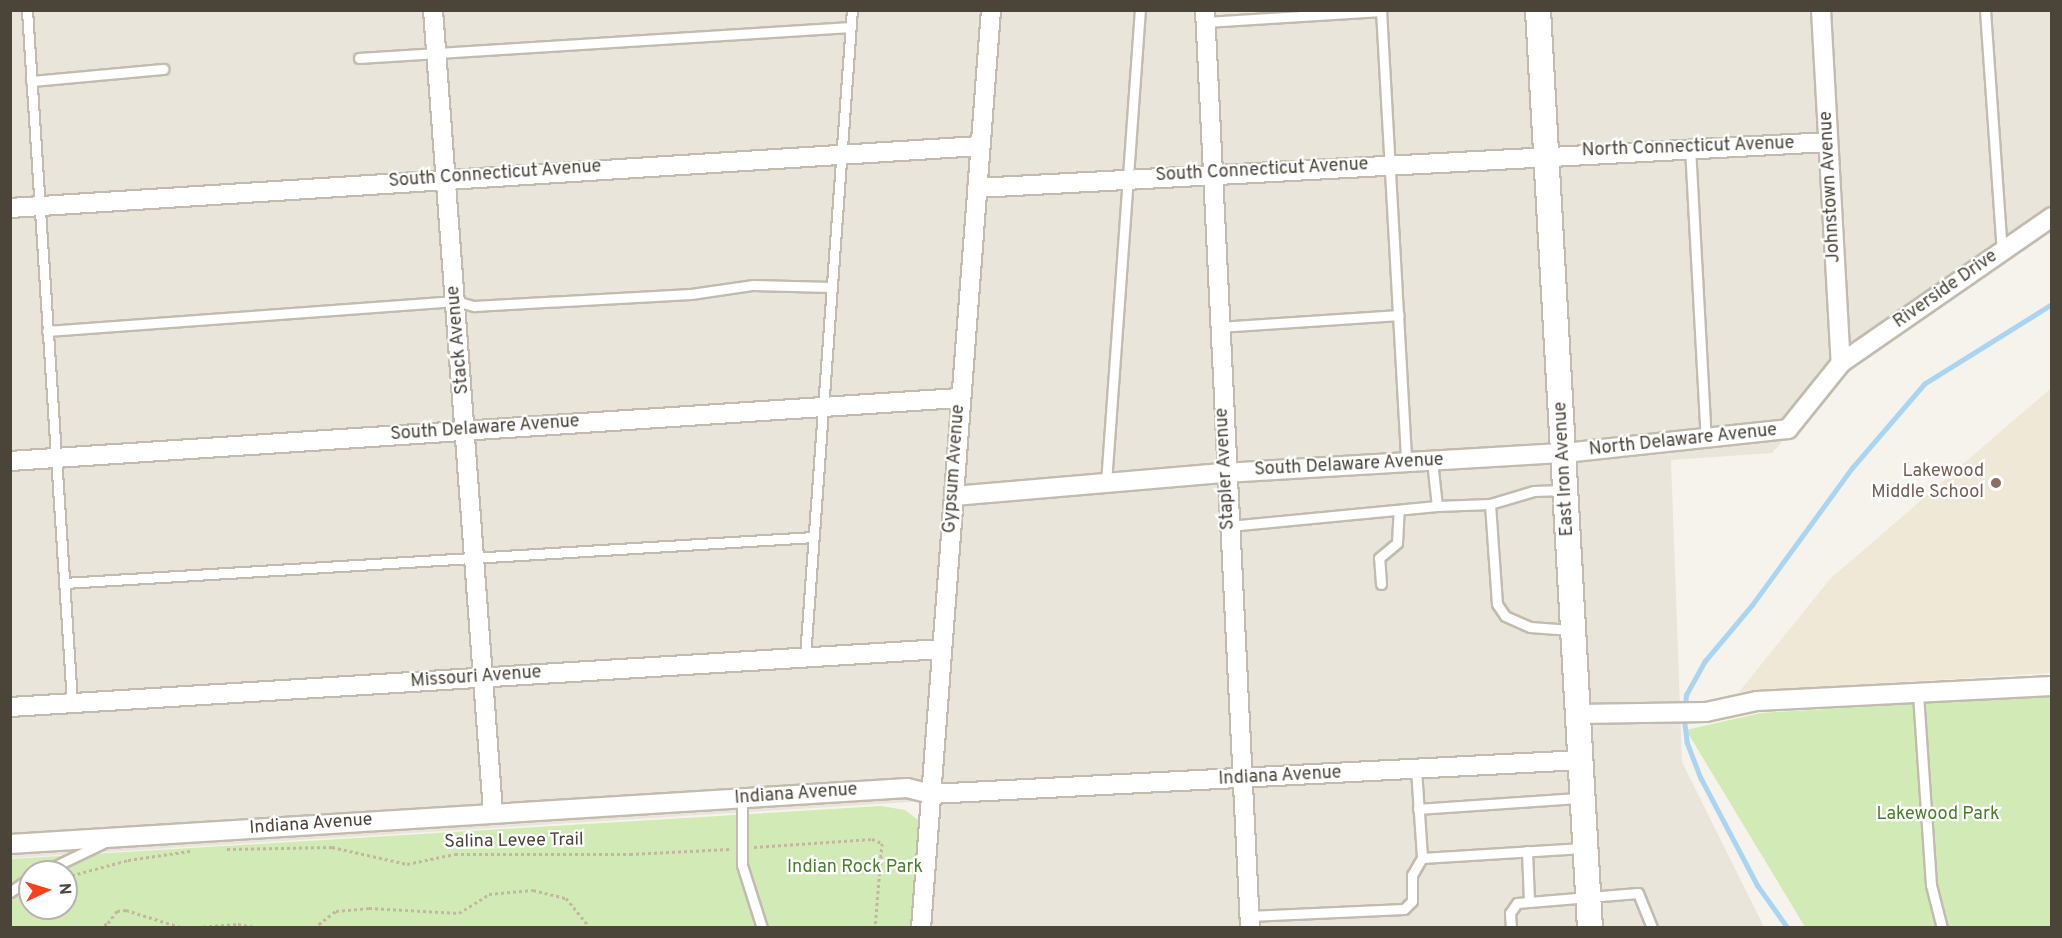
<!DOCTYPE html>
<style>
body{margin:0}
#map{position:relative;width:2062px;height:938px;overflow:hidden;background:#f6f3ec;font-family:Overpass,sans-serif}
div>[style]{position:absolute}
.residential>*{inset:0;background:#eae5da}
.education>*{inset:0;background:#efe8d6}
.green>*{inset:0;background:#d2eab5}
.stream>*{height:4.5px;margin:-2.25px;padding:0 2.25px;transform-origin:2.25px;border-radius:2.25px;background:#a9d4f2}
.path>*{height:3px;margin-top:-1.5px;transform-origin:0;background:repeating-linear-gradient(90deg,#c4b79f 0 3px,transparent 0 6px)}
.roads{filter:drop-shadow(2px 0 #c2bbae) drop-shadow(-2px 0 #c2bbae) drop-shadow(0 2px #c2bbae) drop-shadow(0 -2px #c2bbae)}
.service>*{height:9px;margin:-4.5px;padding:0 4.5px;transform-origin:4.5px;border-radius:4.5px;background:#fff}
.minor>*{height:18px;margin:-9px;padding:0 9px;transform-origin:9px;border-radius:9px;background:#fff}
.tertiary>*{height:24px;margin:-12px;padding:0 12px;transform-origin:12px;border-radius:12px;background:#fff}
.dots>*{width:16px;height:16px;translate:-50% -50%;box-sizing:border-box;border:3px solid #fff;border-radius:50%}
span{translate:-50% -50%;white-space:nowrap;text-align:center;line-height:1.15;-webkit-text-stroke:4.5px #fff;paint-order:stroke}
.street-label{font-size:18px;color:#4b4439}
.education-label{font-size:18px;color:#785e54}
.right{translate:-100% -50%;text-align:right}
.park-label{font-size:18px;color:#4a7f2a}
.frame{position:absolute;inset:0;border:12px solid #4b4439;pointer-events:none}
.north{position:absolute;left:18px;top:860px;width:60px;height:60px;box-sizing:border-box;background:#fff;border:2px solid #b7b4b0;border-radius:50%;rotate:86deg;font-size:16px;font-weight:700;line-height:24px;text-align:center;color:#4b4439}
.north::after{content:'';display:block;margin:auto;width:21px;height:27px;background:#fc3f1d;clip-path:polygon(50% 0,100% 100%,50% 72%,0 100%)}
</style>
<div id="map">
<div class="residential">
<div style="clip-path:polygon(11px 11px,2051px 11px,2051px 224px,1845px 370px,1772px 453px,1671px 460px,1682px 762px,1764px 927px,931px 927px,942px 800px,11px 858px)"></div>
</div>
<div class="education">
<div style="clip-path:polygon(2051px 388px,2051px 673px,1739px 692px,1830px 579px)"></div>
</div>
<div class="green">
<div style="clip-path:polygon(2051px 695px,2051px 927px,1805px 927px,1686px 730px,1761px 713px)"></div>
<div style="clip-path:polygon(evenodd,881px 806px,905px 810px,922px 823px,913px 927px,11px 928px,11px 859px,881px 806px,30px 872px,66px 872px,66px 908px,30px 908px,30px 872px)"></div>
</div>
<div class="stream">
<div style="left:1685px;top:708px;width:13px;rotate:-86deg"></div>
<div style="left:1686px;top:695px;width:39px;rotate:-61deg"></div>
<div style="left:1705px;top:661px;width:73px;rotate:-50deg"></div>
<div style="left:1752px;top:605px;width:170px;rotate:-53.9deg"></div>
<div style="left:1852px;top:468px;width:111px;rotate:-49.4deg"></div>
<div style="left:1924px;top:384px;width:151px;rotate:-32deg"></div>
<div style="left:1684px;top:716px;width:26px;rotate:83deg"></div>
<div style="left:1687px;top:742px;width:39px;rotate:69deg"></div>
<div style="left:1701px;top:778px;width:122px;rotate:62.2deg"></div>
<div style="left:1758px;top:886px;width:52px;rotate:54.5deg"></div>
</div>
<div class="path">
<div style="left:754px;top:847px;width:118px;rotate:-3.9deg"></div>
<div style="left:872px;top:839px;width:11px;rotate:22deg"></div>
<div style="left:882px;top:843px;width:85px;rotate:94.7deg"></div>
<div style="left:227px;top:849px;width:105px;rotate:-1.1deg"></div>
<div style="left:332px;top:847px;width:77px;rotate:12.8deg"></div>
<div style="left:407px;top:864px;width:49px;rotate:-11.8deg"></div>
<div style="left:455px;top:854px;width:175px"></div>
<div style="left:630px;top:854px;width:100px;rotate:-2.9deg"></div>
<div style="left:66px;top:877px;width:64px;rotate:-15.3deg"></div>
<div style="left:128px;top:860px;width:63px;rotate:-8.3deg"></div>
<div style="left:99px;top:928px;width:10px;rotate:-29deg"></div>
<div style="left:108px;top:923px;width:15px;rotate:-53deg"></div>
<div style="left:117px;top:911px;width:9px;rotate:-6deg"></div>
<div style="left:126px;top:910px;width:60px;rotate:17.5deg"></div>
<div style="left:185px;top:928px;width:53px;rotate:-4.3deg"></div>
<div style="left:238px;top:924px;width:22px;rotate:10deg"></div>
<div style="left:314px;top:928px;width:28px;rotate:-38deg"></div>
<div style="left:336px;top:911px;width:33px;rotate:-5deg"></div>
<div style="left:369px;top:908px;width:90px;rotate:3.2deg"></div>
<div style="left:459px;top:913px;width:36px;rotate:-32deg"></div>
<div style="left:489px;top:894px;width:44px;rotate:-5.2deg"></div>
<div style="left:533px;top:890px;width:34px;rotate:14deg"></div>
<div style="left:566px;top:898px;width:38px;rotate:51deg"></div>
</div>
<div class="roads">
<div class="service">
<div style="left:27px;top:10px;width:694px;rotate:86.28deg"></div>
<div style="left:1381px;top:10px;width:454px;rotate:86.8deg"></div>
<div style="left:1985px;top:10px;width:242px;rotate:86deg"></div>
<div style="left:1206px;top:22px;width:175px;rotate:-3.6deg"></div>
<div style="left:359px;top:58px;width:492px;rotate:-3.6deg"></div>
<div style="left:31px;top:81px;width:133px;rotate:-5.2deg"></div>
<div style="left:1690px;top:147px;width:291px;rotate:86.9deg"></div>
<div style="left:1219px;top:327px;width:180px;rotate:-3.8deg"></div>
<div style="left:47px;top:331px;width:410px;rotate:-4.2deg"></div>
<div style="left:456px;top:301px;width:19px;rotate:16deg"></div>
<div style="left:474px;top:306px;width:217px;rotate:-3.2deg"></div>
<div style="left:691px;top:294px;width:63px;rotate:-8.3deg"></div>
<div style="left:753px;top:285px;width:78px;rotate:1.5deg"></div>
<div style="left:1432px;top:461px;width:45px;rotate:83.7deg"></div>
<div style="left:1437px;top:506px;width:53px;rotate:-2.2deg"></div>
<div style="left:1490px;top:504px;width:46px;rotate:-16.5deg"></div>
<div style="left:1534px;top:491px;width:30px;rotate:-2deg"></div>
<div style="left:1106px;top:483px;width:474px;rotate:-85.9deg"></div>
<div style="left:1490px;top:504px;width:100px;rotate:86deg"></div>
<div style="left:1497px;top:604px;width:14px;rotate:56deg"></div>
<div style="left:1505px;top:616px;width:27px;rotate:24deg"></div>
<div style="left:1530px;top:627px;width:41px;rotate:4.2deg"></div>
<div style="left:1229px;top:526px;width:209px;rotate:-5.5deg"></div>
<div style="left:64px;top:583px;width:750px;rotate:-3.51deg"></div>
<div style="left:1381px;top:584px;width:26px;rotate:-94deg"></div>
<div style="left:1379px;top:558px;width:23px;rotate:-40deg"></div>
<div style="left:1397px;top:543px;width:33px;rotate:-87deg"></div>
<div style="left:805px;top:657px;width:649px;rotate:-85.85deg"></div>
<div style="left:1918px;top:694px;width:191px;rotate:86.1deg"></div>
<div style="left:1931px;top:885px;width:44px;rotate:75.7deg"></div>
<div style="left:1416px;top:769px;width:89px;rotate:86.1deg"></div>
<div style="left:742px;top:798px;width:67px;rotate:90deg"></div>
<div style="left:742px;top:865px;width:66px;rotate:72.4deg"></div>
<div style="left:1418px;top:809px;width:163px;rotate:-3.9deg"></div>
<div style="left:1527px;top:851px;width:50px;rotate:87.7deg"></div>
<div style="left:43px;top:872px;width:67px;rotate:-25.8deg"></div>
<div style="left:10px;top:892px;width:24px;rotate:-35deg"></div>
<div style="left:1249px;top:916px;width:155px;rotate:-2.6deg"></div>
<div style="left:1404px;top:909px;width:11px;rotate:-45deg"></div>
<div style="left:1412px;top:901px;width:26px;rotate:-90deg"></div>
<div style="left:1412px;top:875px;width:20px;rotate:-60deg"></div>
<div style="left:1422px;top:858px;width:161px;rotate:-3.6deg"></div>
<div style="left:1511px;top:928px;width:15px;rotate:-94deg"></div>
<div style="left:1510px;top:913px;width:12px;rotate:-55deg"></div>
<div style="left:1517px;top:903px;width:121px;rotate:-4.7deg"></div>
<div style="left:1638px;top:893px;width:38px;rotate:68deg"></div>
</div>
<div class="minor">
<div style="left:433px;top:10px;width:804px;rotate:85.72deg"></div>
<div style="left:1205px;top:10px;width:919px;rotate:87.19deg"></div>
<div style="left:1821px;top:10px;width:354px;rotate:86.8deg"></div>
<div style="left:977px;top:188px;width:852px;rotate:-3.09deg"></div>
<div style="left:10px;top:208px;width:972px;rotate:-3.66deg"></div>
<div style="left:10px;top:461px;width:951px;rotate:-3.8deg"></div>
<div style="left:954px;top:496px;width:272px;rotate:-4.9deg"></div>
<div style="left:1225px;top:473px;width:340px;rotate:-3.4deg"></div>
<div style="left:1564px;top:453px;width:225px;rotate:-6.1deg"></div>
<div style="left:1788px;top:429px;width:85px;rotate:-51.2deg"></div>
<div style="left:1841px;top:363px;width:257px;rotate:-34.7deg"></div>
<div style="left:10px;top:707px;width:933px;rotate:-3.56deg"></div>
<div style="left:1578px;top:714px;width:128px;rotate:-0.9deg"></div>
<div style="left:1706px;top:712px;width:52px;rotate:-12.2deg"></div>
<div style="left:1757px;top:701px;width:295px;rotate:-2.9deg"></div>
<div style="left:10px;top:844px;width:899px;rotate:-3.57deg"></div>
<div style="left:907px;top:788px;width:25px;rotate:14deg"></div>
<div style="left:931px;top:794px;width:651px;rotate:-2.99deg"></div>
<div style="left:921px;top:928px;width:921px;rotate:-85.64deg"></div>
</div>
<div class="tertiary">
<div style="left:1538px;top:10px;width:919px;rotate:86.76deg"></div>
</div>
</div>
<div class="dots">
<div style="left:1996px;top:483px;background:#8d6e63"></div>
</div>
<div class="street-label">
<span style="left:1688px;top:148px;rotate:-2deg">North Connecticut Avenue</span>
<span style="left:1262px;top:171px;rotate:-3deg">South Connecticut Avenue</span>
<span style="left:495px;top:175px;rotate:-4deg">South Connecticut Avenue</span>
<span style="left:1831px;top:187px;rotate:-93deg">Johnstown Avenue</span>
<span style="left:1946px;top:290px;rotate:-35deg">Riverside Drive</span>
<span style="left:459px;top:340px;rotate:-95deg">Stack Avenue</span>
<span style="left:485px;top:429px;rotate:-4deg">South Delaware Avenue</span>
<span style="left:1683px;top:441px;rotate:-6deg">North Delaware Avenue</span>
<span style="left:1349px;top:466px;rotate:-3deg">South Delaware Avenue</span>
<span style="left:955px;top:469px;rotate:-86deg">Gypsum Avenue</span>
<span style="left:1226px;top:469px;rotate:-93deg">Stapler Avenue</span>
<span style="left:1565px;top:469px;rotate:-93deg">East Iron Avenue</span>
<span style="left:476px;top:678px;rotate:-4deg">Missouri Avenue</span>
<span style="left:1280px;top:777px;rotate:-3deg">Indiana Avenue</span>
<span style="left:796px;top:795px;rotate:-4deg">Indiana Avenue</span>
<span style="left:311px;top:825px;rotate:-4deg">Indiana Avenue</span>
<span style="left:514px;top:842px;rotate:-1deg">Salina Levee Trail</span>
</div>
<div class="education-label">
<span class="right" style="left:1984px;top:483px">Lakewood<br>Middle School</span>
</div>
<div class="park-label">
<span style="left:1938px;top:815px">Lakewood Park</span>
<span style="left:855px;top:868px">Indian Rock Park</span>
</div>
<div class="frame"></div>
<div class="north">N</div>
</div>
